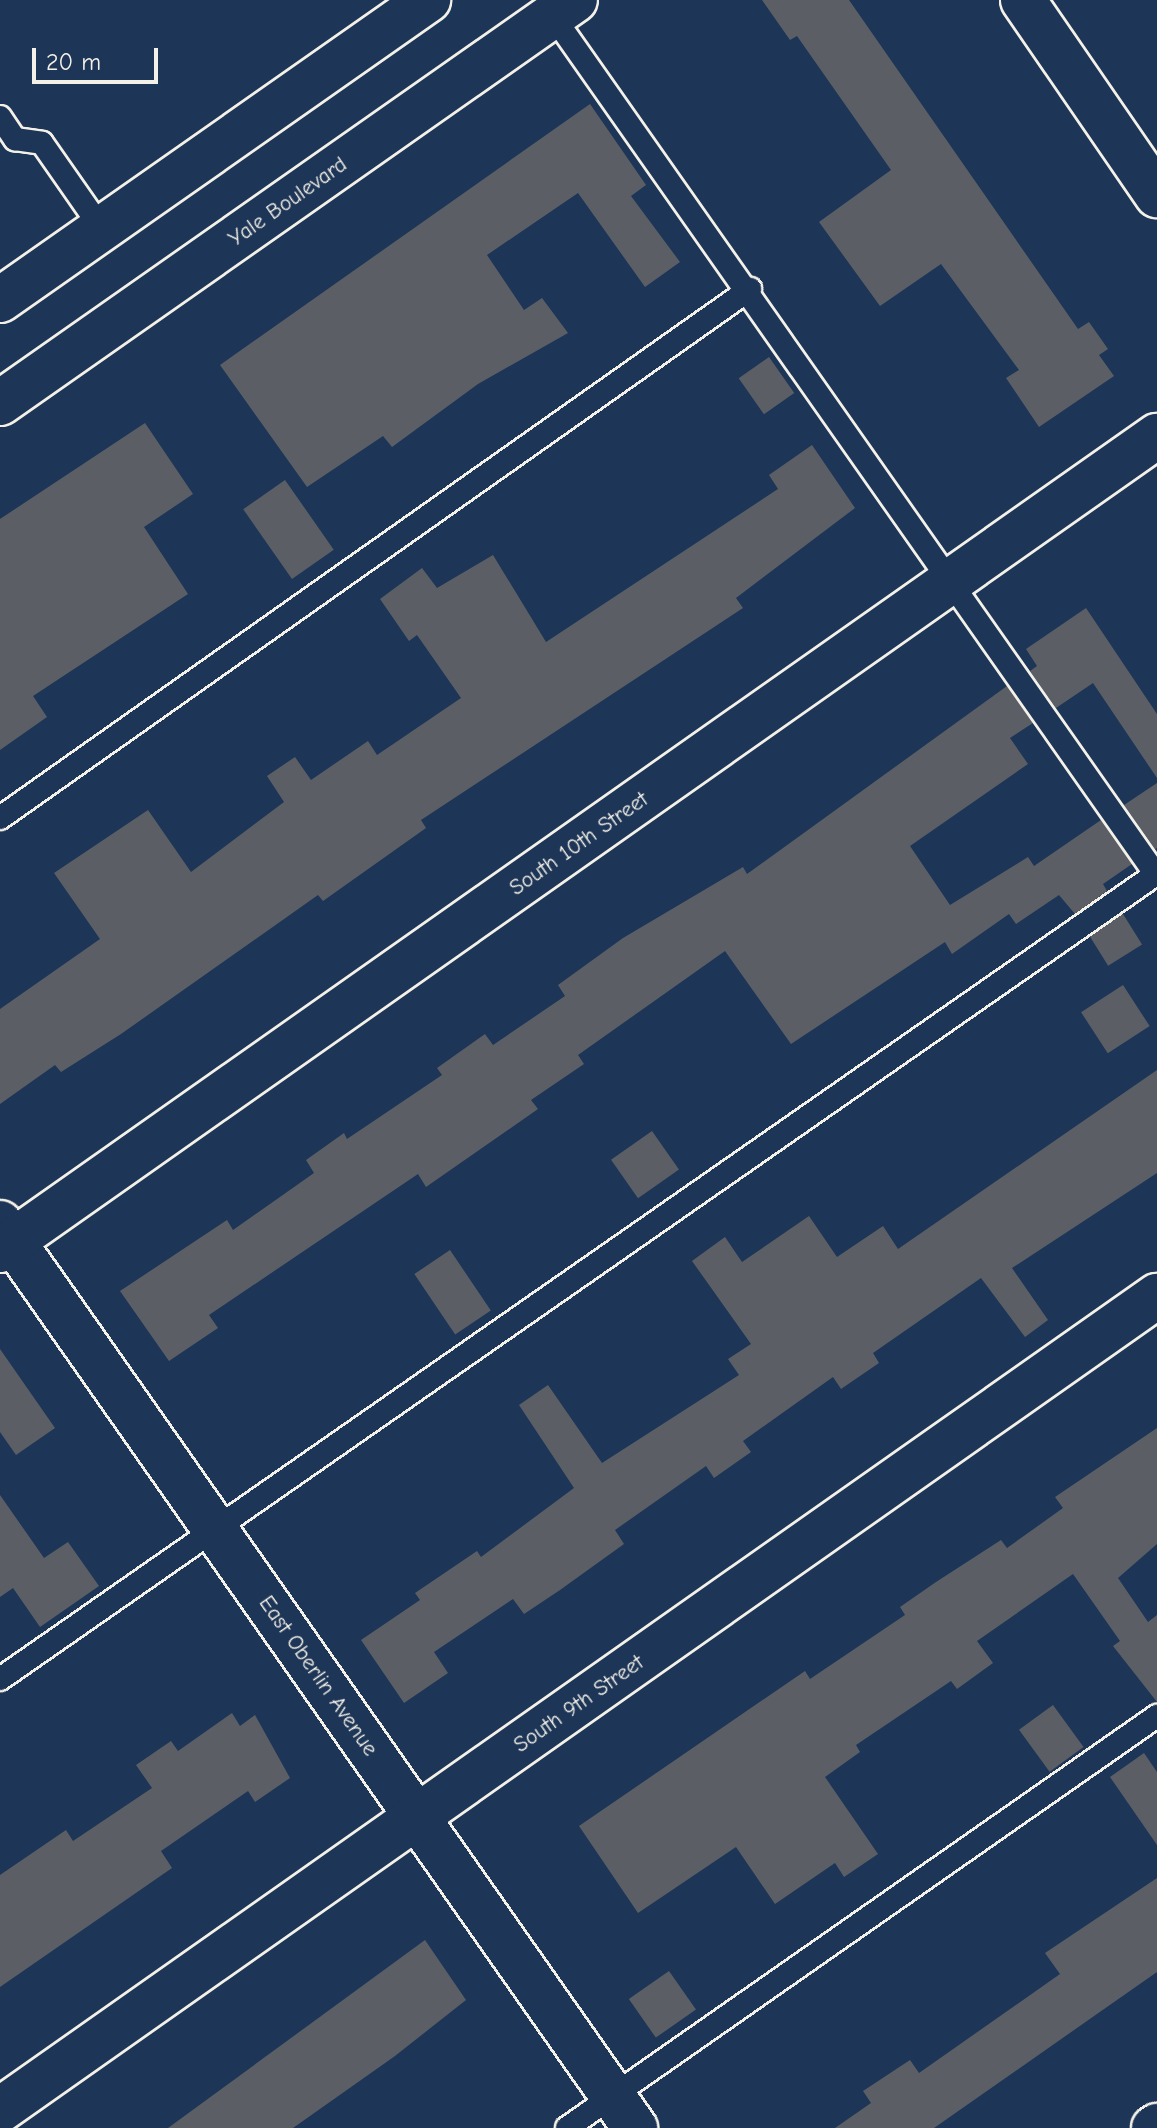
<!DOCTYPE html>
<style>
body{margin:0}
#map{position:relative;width:1157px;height:2128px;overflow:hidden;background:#1d3557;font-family:"Comic Neue",sans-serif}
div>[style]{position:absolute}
.building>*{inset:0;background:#5b5f65;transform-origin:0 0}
.roads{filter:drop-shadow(2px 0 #f4f1e8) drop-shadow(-2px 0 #f4f1e8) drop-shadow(0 2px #f4f1e8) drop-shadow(0 -2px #f4f1e8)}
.service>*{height:22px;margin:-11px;padding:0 11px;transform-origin:11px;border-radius:11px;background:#1d3557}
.minor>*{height:44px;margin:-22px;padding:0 22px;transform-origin:22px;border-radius:22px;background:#1d3557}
span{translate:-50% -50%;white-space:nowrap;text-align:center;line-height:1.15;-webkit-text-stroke:6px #1d3557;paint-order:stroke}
.street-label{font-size:22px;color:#f4f1e8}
.scale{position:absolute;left:32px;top:48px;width:126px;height:36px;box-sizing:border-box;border:4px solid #f4f1e8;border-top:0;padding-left:10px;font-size:24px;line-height:28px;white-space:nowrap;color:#f4f1e8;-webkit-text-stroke:6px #1d3557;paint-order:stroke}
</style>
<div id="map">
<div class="building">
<div style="clip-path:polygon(762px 0,849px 0,1078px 329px,1089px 322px,1108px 349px,1099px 355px,1114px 376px,1039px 427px,1006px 378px,1019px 370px,941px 264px,880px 306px,819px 222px,891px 170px,797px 36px,790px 40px)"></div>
<div style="clip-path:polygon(590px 104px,646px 185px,631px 196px,680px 262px,645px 287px,578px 193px,487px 255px,524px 310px,542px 298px,568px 333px,478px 384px,392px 447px,383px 436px,307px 487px,220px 365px)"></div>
<div style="left:769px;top:357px;width:44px;height:37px;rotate:55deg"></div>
<div style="clip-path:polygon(145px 423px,193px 494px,144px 527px,188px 594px,33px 696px,47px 717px,0 750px,0 519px)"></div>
<div style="clip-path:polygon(812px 445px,855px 508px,736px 598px,743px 608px,421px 820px,426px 828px,323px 901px,318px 895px,121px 1034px,61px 1072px,55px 1065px,0 1104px,0 1009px,100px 939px,54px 873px,148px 810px,191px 872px,284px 802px,267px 776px,295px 757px,311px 780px,368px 741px,377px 755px,461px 698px,417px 635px,409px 641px,380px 599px,422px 568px,437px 588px,493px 555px,546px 642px,778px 489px,769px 475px)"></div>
<div style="left:285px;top:480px;width:85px;height:51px;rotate:55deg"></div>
<div style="clip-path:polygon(1086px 608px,1157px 714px,1157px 778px,1093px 683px,1056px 708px,1030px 671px,1037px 666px,1026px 649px)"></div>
<div style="clip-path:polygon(1007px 686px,1033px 723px,1010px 738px,1028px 764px,910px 846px,950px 905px,1028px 857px,1034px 866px,1101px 820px,1132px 864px,1103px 884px,1107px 891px,1075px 914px,1059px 895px,1016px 924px,1009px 914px,952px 954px,945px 942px,791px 1044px,725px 951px,578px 1055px,584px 1064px,531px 1100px,538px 1109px,426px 1187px,418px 1174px,209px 1315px,218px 1328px,169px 1361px,120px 1291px,227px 1220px,233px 1230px,314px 1173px,306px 1160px,344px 1133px,347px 1139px,442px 1075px,437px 1068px,485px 1034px,493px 1045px,565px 996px,558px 985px,623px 938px,743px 867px,747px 874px)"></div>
<div style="clip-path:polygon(1157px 783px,1157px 848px,1155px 849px,1124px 805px)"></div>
<div style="left:1123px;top:914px;width:36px;height:40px;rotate:58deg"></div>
<div style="left:1123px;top:985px;width:49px;height:50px;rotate:57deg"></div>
<div style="clip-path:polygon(1157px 1070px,1157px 1173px,1012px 1268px,1048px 1320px,1025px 1337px,981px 1278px,873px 1353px,879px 1363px,841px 1389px,833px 1377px,743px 1441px,751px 1452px,714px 1478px,706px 1466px,615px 1530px,624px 1544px,560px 1590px,524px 1614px,513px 1599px,434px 1652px,448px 1673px,404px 1703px,361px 1640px,420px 1600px,415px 1593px,477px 1551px,481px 1557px,574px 1488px,519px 1405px,548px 1385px,602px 1463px,739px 1375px,728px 1359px,751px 1344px,692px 1261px,725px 1237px,742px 1262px,809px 1216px,837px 1257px,883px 1226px,898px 1249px)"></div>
<div style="left:652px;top:1131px;width:47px;height:50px;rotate:55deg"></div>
<div style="left:450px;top:1250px;width:73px;height:43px;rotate:56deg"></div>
<div style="clip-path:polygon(0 1349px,55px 1428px,16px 1455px,0 1432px)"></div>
<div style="clip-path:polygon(1157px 1428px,1157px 1544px,1118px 1578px,1148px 1622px,1157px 1615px,1157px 1702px,1113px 1646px,1120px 1641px,1073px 1574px,977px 1641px,993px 1663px,957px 1689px,951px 1681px,856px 1745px,860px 1752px,825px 1777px,878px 1854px,844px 1877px,835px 1863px,775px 1904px,736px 1847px,638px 1913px,579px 1826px,805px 1671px,810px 1679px,905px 1615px,900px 1607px,936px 1582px,1001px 1540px,1007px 1548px,1063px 1508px,1055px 1497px)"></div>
<div style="clip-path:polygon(0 1495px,44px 1558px,68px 1542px,99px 1586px,40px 1627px,13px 1588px,0 1597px)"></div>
<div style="left:1053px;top:1705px;width:52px;height:42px;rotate:54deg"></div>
<div style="clip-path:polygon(232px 1713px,240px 1726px,255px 1715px,290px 1778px,255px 1802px,248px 1791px,161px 1851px,172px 1868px,0 1987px,0 1875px,66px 1830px,73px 1841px,152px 1788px,136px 1765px,171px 1741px,178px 1751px)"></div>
<div style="clip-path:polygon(1144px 1753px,1157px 1772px,1157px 1845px,1110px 1777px)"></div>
<div style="clip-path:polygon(1157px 1878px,1157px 1972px,934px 2128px,835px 2128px,871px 2103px,863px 2091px,910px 2060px,919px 2073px,1060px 1974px,1045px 1953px)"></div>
<div style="clip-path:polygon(425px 1940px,466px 2000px,395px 2056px,293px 2128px,168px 2128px)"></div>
<div style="left:669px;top:1971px;width:47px;height:49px;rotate:55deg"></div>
</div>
<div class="roads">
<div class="service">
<div style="left:553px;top:16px;width:1051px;rotate:54.92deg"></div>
<div style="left:0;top:117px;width:27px;rotate:56deg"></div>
<div style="left:15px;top:139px;width:27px;rotate:8deg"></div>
<div style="left:42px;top:143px;width:105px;rotate:55.1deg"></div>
<div style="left:0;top:818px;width:918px;rotate:-35.2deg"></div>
<div style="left:0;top:1679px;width:1409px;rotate:-34.85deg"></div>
<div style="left:567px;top:2128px;width:720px;rotate:-34.93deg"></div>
</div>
<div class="minor">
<div style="left:1023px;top:0;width:237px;rotate:55.5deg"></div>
<div style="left:0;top:300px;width:523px;rotate:-35.03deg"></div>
<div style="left:0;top:403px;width:702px;rotate:-35.03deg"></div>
<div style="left:0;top:1223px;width:1106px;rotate:54.94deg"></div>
<div style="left:0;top:1250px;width:1415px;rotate:-35.13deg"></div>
<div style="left:0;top:2110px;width:1415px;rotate:-35.13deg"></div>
<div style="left:1154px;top:2128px;width:4px;rotate:-34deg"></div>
</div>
</div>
<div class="street-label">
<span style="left:288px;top:202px;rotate:-35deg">Yale Boulevard</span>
<span style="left:579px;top:844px;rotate:-35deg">South 10th Street</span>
<span style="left:318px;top:1676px;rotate:55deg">East Oberlin Avenue</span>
<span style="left:579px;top:1704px;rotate:-35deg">South 9th Street</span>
</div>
<div class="scale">20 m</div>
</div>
